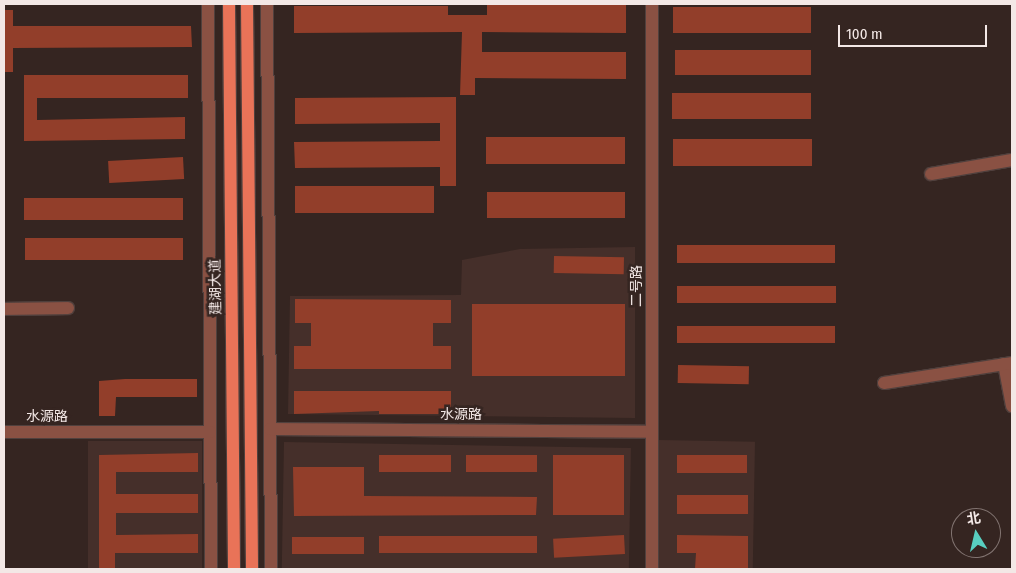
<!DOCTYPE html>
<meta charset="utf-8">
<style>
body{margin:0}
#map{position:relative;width:1016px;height:573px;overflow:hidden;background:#352521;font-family:"Fira Sans Condensed","Noto Sans SC",sans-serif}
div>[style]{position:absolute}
.built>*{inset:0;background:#452f2a;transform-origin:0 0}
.building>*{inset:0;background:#923e2a;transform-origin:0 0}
.roads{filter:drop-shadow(1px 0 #50403d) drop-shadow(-1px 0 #50403d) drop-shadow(0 1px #50403d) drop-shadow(0 -1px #50403d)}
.minor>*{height:12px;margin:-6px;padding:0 6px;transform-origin:6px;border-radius:6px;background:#8a5143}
.major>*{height:12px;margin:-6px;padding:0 6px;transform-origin:6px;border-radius:6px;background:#e97358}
span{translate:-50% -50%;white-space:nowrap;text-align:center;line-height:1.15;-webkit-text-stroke:5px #352521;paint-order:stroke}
.street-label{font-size:14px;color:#f3e8e6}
.frame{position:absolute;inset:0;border:5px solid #f3e8e6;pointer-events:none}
.north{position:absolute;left:951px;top:508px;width:50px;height:50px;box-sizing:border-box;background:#352521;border:1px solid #817370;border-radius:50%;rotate:351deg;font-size:14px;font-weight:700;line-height:20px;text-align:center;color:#f3e8e6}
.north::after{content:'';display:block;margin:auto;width:18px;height:22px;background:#58cec0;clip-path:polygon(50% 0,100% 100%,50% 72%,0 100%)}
.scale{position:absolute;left:838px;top:25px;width:149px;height:22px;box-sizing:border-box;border:2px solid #f3e8e6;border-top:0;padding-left:6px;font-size:15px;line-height:18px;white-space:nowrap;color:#f3e8e6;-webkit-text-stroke:4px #352521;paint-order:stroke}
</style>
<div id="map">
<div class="built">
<div style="clip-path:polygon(635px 247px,635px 418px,288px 414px,290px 296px,461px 295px,462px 260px,520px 249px)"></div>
<div style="left:659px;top:440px;width:96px;height:129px;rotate:1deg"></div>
<div style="left:88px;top:441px;width:114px;height:128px"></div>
<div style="left:284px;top:442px;width:347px;height:127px;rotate:1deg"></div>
</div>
<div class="building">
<div style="clip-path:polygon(487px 5px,626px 5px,626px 33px,482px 32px,482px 52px,626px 52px,626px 79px,475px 78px,475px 95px,460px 95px,462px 32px,294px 33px,294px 6px,448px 6px,448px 15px,487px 15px)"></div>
<div style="left:673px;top:7px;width:138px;height:26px"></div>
<div style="clip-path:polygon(4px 10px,13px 10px,13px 26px,191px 26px,192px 47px,13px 48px,13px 72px,4px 72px)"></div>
<div style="left:675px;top:50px;width:136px;height:25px"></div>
<div style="clip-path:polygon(24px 75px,188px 75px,188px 98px,37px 98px,37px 120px,185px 117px,185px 139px,24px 141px)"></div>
<div style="left:672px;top:93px;width:139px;height:26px"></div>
<div style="clip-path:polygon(456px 97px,456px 186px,440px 186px,440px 167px,295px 168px,294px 142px,440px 141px,440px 123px,295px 124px,295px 98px)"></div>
<div style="left:486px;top:137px;width:139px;height:27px"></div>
<div style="left:673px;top:139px;width:139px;height:27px"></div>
<div style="left:183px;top:157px;width:22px;height:75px;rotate:87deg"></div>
<div style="left:295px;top:186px;width:139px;height:27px"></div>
<div style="left:487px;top:192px;width:138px;height:26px"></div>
<div style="left:24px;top:198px;width:159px;height:22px"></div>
<div style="left:183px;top:238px;width:22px;height:158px;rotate:90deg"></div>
<div style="left:677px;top:245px;width:158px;height:18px"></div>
<div style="left:554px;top:256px;width:70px;height:17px;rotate:1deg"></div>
<div style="left:677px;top:286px;width:159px;height:17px"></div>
<div style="clip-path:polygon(295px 299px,451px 300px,451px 323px,433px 323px,433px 346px,451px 346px,451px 369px,294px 369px,294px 346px,311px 346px,311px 323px,295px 323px)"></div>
<div style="left:472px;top:304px;width:153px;height:72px"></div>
<div style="left:677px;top:326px;width:158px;height:17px"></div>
<div style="left:678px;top:365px;width:71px;height:18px;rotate:1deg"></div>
<div style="clip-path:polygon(125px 379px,197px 379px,197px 397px,116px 397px,115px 416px,99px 416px,99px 381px)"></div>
<div style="clip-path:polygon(294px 391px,451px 391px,451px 414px,379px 414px,379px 411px,294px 414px)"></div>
<div style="clip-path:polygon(198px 453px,198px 472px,116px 472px,116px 494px,198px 494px,198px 513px,116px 513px,116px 535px,198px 534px,198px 553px,115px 553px,115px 569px,99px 569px,99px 455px)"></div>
<div style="left:379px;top:455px;width:72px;height:17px"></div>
<div style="left:466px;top:455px;width:71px;height:17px"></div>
<div style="left:553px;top:455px;width:71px;height:60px"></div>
<div style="left:677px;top:455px;width:70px;height:18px"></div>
<div style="clip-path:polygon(293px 467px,364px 467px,364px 496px,537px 497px,536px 515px,294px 516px)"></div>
<div style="left:677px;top:495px;width:71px;height:19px"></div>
<div style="left:624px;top:535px;width:19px;height:71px;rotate:87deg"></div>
<div style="clip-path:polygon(677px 535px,748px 536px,748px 569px,695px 569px,696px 553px,677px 553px)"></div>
<div style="left:379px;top:536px;width:158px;height:17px"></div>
<div style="left:292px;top:537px;width:72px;height:17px"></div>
</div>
<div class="roads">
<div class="minor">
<div style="left:208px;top:4px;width:565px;rotate:89.7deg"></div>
<div style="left:267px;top:4px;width:565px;rotate:89.59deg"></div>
<div style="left:931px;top:174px;width:82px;rotate:-9.8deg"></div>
<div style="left:4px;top:309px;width:64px;rotate:-0.9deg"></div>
<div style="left:1004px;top:364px;width:43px;rotate:79.2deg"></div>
<div style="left:884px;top:383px;width:130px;rotate:-8.9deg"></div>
<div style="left:270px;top:429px;width:382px;rotate:0.4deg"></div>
<div style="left:4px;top:432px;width:206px"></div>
<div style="left:652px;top:569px;width:565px;rotate:-90deg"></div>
</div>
<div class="major">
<div style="left:229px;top:4px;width:565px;rotate:89.49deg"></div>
<div style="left:247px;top:4px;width:565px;rotate:89.49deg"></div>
</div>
</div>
<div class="street-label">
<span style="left:637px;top:286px;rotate:-90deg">二号路</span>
<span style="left:216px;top:287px;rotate:-91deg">建湖大道</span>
<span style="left:461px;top:415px">水源路</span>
<span style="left:47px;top:417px">水源路</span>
</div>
<div class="frame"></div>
<div class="north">北</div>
<div class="scale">100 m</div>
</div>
